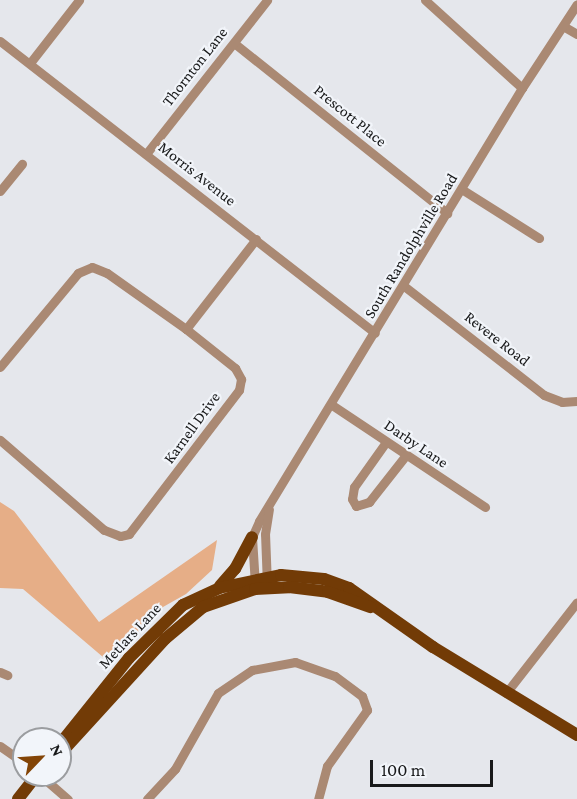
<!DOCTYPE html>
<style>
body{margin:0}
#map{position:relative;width:577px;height:799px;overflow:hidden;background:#e5e7ec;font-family:"Crimson Pro",serif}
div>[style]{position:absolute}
.green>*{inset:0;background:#e6ae87}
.minor>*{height:9px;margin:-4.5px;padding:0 4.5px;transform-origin:4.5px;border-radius:4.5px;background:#aa8973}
.major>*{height:12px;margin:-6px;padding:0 6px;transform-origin:6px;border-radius:6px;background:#723b06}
span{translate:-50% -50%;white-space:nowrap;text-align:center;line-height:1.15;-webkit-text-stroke:4.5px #f2f5fa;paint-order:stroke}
.street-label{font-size:16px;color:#18191a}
.north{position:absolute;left:12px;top:727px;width:60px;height:60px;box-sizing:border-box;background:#f2f5fa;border:2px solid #9b9da0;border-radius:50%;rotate:65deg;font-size:16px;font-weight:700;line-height:24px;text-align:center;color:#18191a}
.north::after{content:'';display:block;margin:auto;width:21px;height:27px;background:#834406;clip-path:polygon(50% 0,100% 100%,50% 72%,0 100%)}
.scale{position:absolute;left:370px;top:760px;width:123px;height:27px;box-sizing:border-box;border:3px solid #18191a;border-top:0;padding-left:8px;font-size:18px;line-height:21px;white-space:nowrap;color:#18191a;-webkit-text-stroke:4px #f2f5fa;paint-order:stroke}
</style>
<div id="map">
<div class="green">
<div style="clip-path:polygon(0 502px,14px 511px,99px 622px,217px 540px,212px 570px,186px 594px,163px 607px,110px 663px,23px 589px,0 588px)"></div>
</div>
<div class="minor">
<div style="left:425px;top:0;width:131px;rotate:42.2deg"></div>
<div style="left:563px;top:26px;width:16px;rotate:30deg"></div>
<div style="left:0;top:41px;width:475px;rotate:37.9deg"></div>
<div style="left:234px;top:43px;width:273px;rotate:38.6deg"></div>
<div style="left:30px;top:63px;width:80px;rotate:-52.1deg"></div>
<div style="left:146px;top:154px;width:196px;rotate:-51.8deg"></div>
<div style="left:463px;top:190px;width:90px;rotate:32.3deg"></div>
<div style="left:0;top:191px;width:35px;rotate:-51deg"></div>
<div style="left:404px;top:286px;width:177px;rotate:37.9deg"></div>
<div style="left:544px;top:395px;width:19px;rotate:21deg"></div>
<div style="left:562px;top:402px;width:15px;rotate:-4deg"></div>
<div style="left:186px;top:329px;width:114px;rotate:-52.1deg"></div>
<div style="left:0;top:367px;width:122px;rotate:-50.3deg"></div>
<div style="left:78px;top:273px;width:15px;rotate:-23deg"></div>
<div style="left:92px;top:267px;width:16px;rotate:22deg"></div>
<div style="left:107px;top:273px;width:97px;rotate:35.3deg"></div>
<div style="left:186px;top:329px;width:63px;rotate:38.5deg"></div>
<div style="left:235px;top:368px;width:13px;rotate:61deg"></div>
<div style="left:241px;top:379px;width:11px;rotate:100deg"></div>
<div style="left:239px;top:390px;width:181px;rotate:127.4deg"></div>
<div style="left:129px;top:534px;width:9px;rotate:167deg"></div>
<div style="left:120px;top:536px;width:17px;rotate:-159deg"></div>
<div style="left:104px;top:530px;width:138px;rotate:-139.1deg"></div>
<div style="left:332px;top:405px;width:184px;rotate:33.7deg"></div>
<div style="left:386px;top:442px;width:55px;rotate:125.4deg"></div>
<div style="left:354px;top:487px;width:12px;rotate:99deg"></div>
<div style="left:352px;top:499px;width:8px;rotate:60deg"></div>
<div style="left:356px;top:506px;width:14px;rotate:-17deg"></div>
<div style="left:369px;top:502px;width:60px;rotate:-51.8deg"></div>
<div style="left:255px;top:585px;width:48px;rotate:-93.6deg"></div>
<div style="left:252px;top:537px;width:17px;rotate:-66deg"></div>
<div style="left:259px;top:521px;width:507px;rotate:-58.73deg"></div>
<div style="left:522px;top:88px;width:100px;rotate:-56.8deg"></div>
<div style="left:267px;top:585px;width:51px;rotate:-92.2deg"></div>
<div style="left:265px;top:534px;width:25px;rotate:-81deg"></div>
<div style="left:0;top:672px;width:8px;rotate:23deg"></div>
<div style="left:506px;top:693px;width:115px;rotate:-52deg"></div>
<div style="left:0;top:746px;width:29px;rotate:35deg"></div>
<div style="left:40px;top:775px;width:37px;rotate:41deg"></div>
<div style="left:147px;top:799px;width:41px;rotate:-47deg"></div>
<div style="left:175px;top:769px;width:87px;rotate:-60.5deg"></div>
<div style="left:218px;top:693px;width:41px;rotate:-34.1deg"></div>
<div style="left:252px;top:670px;width:44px;rotate:-10.5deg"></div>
<div style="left:295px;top:662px;width:42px;rotate:19.3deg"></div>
<div style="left:335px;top:676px;width:34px;rotate:37deg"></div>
<div style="left:362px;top:696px;width:15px;rotate:70deg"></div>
<div style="left:367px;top:710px;width:69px;rotate:125.5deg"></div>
<div style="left:327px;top:766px;width:34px;rotate:105deg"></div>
</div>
<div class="major">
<div style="left:220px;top:586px;width:23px;rotate:-49deg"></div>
<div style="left:235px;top:569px;width:36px;rotate:-62deg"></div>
<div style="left:60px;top:744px;width:110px;rotate:-51.3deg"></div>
<div style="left:129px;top:658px;width:76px;rotate:-44.5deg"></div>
<div style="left:183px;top:605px;width:40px;rotate:-25deg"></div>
<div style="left:219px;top:588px;width:63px;rotate:-11.8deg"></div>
<div style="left:281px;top:575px;width:43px;rotate:5.3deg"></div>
<div style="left:324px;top:579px;width:27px;rotate:20deg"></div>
<div style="left:349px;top:588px;width:103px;rotate:35.1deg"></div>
<div style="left:433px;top:647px;width:169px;rotate:31.4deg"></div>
<div style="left:60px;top:754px;width:156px;rotate:-47.6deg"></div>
<div style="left:165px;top:639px;width:50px;rotate:-40.1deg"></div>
<div style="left:203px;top:607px;width:55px;rotate:-19.1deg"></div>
<div style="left:255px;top:589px;width:34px;rotate:-3deg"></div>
<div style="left:289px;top:587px;width:39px;rotate:7deg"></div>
<div style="left:328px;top:592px;width:45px;rotate:19.7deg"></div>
<div style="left:18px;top:799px;width:31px;rotate:-52deg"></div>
</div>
<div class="street-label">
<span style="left:195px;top:67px;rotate:-52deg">Thornton Lane</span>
<span style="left:350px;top:116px;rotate:39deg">Prescott Place</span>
<span style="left:197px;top:174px;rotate:38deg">Morris Avenue</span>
<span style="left:411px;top:246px;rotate:-59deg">South Randolphville Road</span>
<span style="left:497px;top:339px;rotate:38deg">Revere Road</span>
<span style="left:192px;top:428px;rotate:-54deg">Karnell Drive</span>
<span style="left:416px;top:444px;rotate:34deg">Darby Lane</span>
<span style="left:130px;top:636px;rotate:-47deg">Metlars Lane</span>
</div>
<div class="north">N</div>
<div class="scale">100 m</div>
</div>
